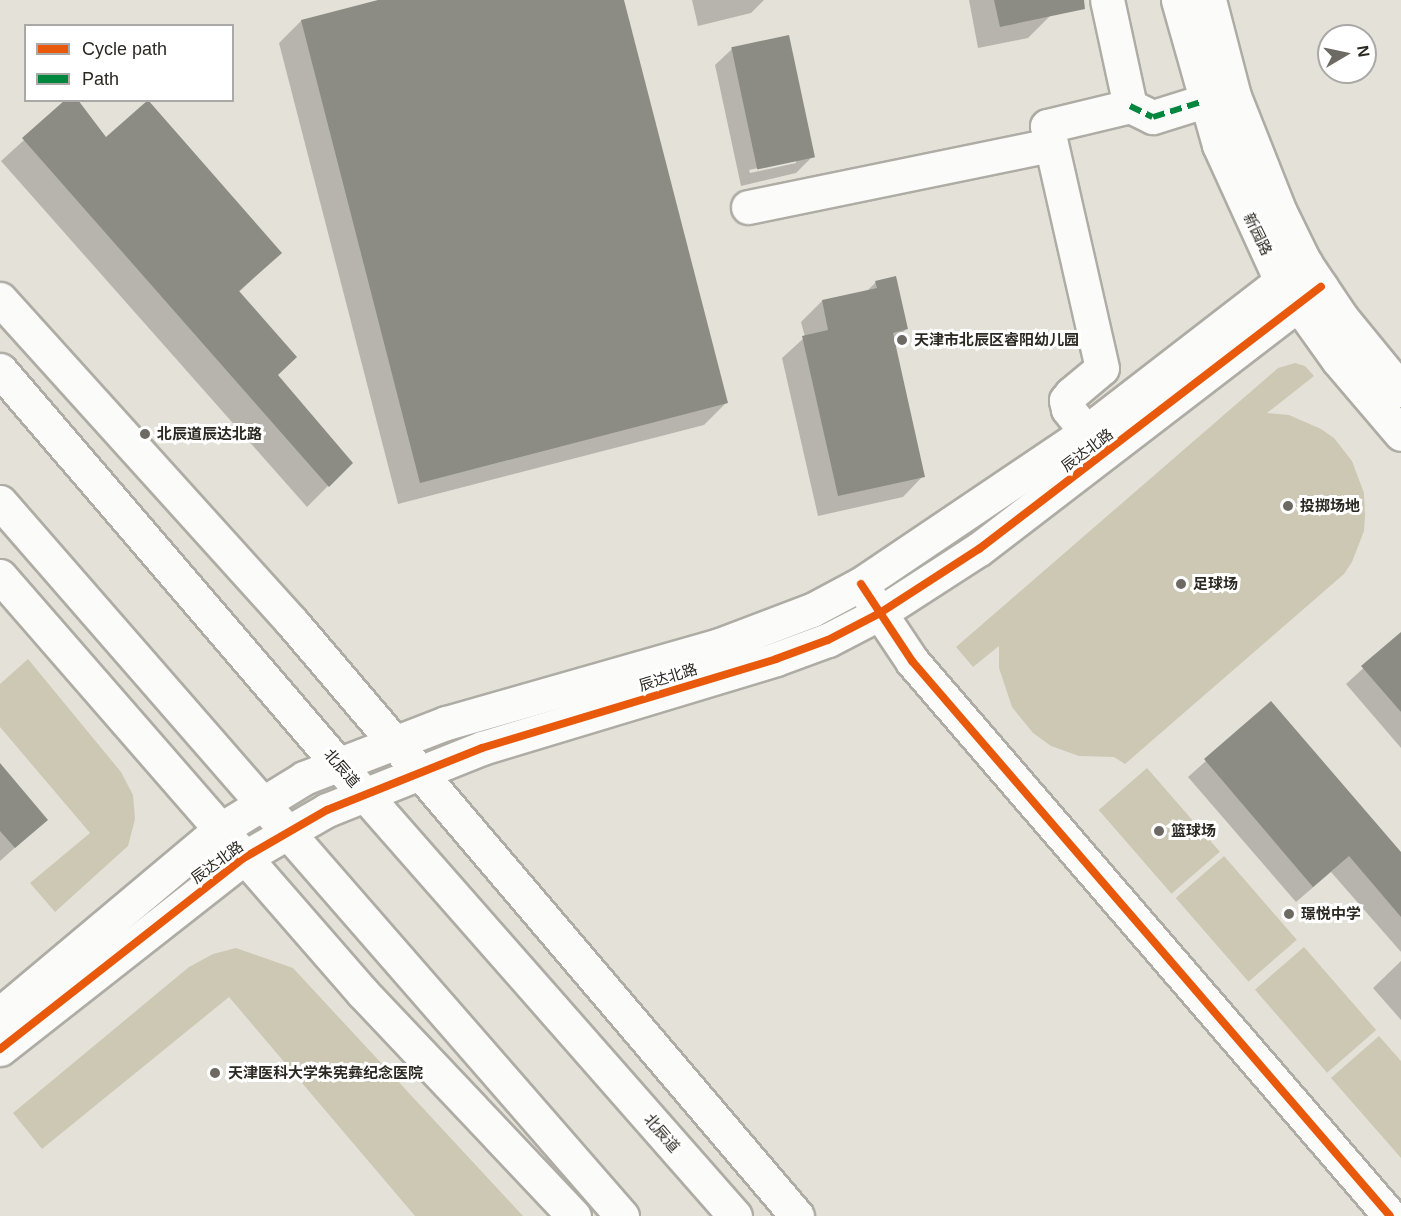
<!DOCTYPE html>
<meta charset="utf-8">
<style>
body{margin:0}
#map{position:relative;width:1401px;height:1216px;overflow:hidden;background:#e4e2d8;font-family:Arial,"Noto Sans SC",sans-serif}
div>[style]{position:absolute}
.green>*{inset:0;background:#cdc8b4;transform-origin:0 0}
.shadow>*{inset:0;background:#0003}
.building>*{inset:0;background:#8d8c84;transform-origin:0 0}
.roads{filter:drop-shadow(2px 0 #aeaca4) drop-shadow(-2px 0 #aeaca4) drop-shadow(0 2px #aeaca4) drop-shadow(0 -2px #aeaca4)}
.minor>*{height:33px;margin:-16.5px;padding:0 16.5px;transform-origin:16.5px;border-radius:16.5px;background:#fbfbf9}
.major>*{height:33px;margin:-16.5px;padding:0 16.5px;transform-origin:16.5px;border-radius:16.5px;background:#fbfbf9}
.quiet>*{height:6px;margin-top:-3px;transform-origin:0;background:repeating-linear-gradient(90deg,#00873e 0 12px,transparent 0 18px)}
.cycleway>*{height:8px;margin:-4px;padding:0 4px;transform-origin:4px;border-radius:4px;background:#e8590c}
.dots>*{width:16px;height:16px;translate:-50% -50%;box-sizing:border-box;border:3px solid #fff;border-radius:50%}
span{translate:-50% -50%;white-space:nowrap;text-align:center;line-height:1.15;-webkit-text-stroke:6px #fff;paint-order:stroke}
.street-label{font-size:15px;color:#2b2922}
.poi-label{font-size:15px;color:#2b2922;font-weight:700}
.left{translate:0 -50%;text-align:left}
.legend{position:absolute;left:24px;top:24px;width:210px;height:78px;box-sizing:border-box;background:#fff;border:2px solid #aaa9a7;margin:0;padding:8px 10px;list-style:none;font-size:18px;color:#2b2922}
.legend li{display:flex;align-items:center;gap:12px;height:30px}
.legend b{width:30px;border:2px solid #aaa9a7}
.north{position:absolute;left:1317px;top:24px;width:60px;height:60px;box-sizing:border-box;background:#fff;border:2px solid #aaa9a7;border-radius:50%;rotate:81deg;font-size:16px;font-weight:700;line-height:24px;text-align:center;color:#2b2922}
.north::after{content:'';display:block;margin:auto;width:21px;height:27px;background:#6c6a62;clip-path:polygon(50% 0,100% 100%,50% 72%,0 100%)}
</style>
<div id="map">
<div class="green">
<div style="clip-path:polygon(1295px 363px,1305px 366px,1314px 376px,1267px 413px,1289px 415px,1321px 429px,1334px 438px,1352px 461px,1364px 493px,1365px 514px,1364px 531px,1352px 562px,1344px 574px,1125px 764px,1114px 757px,1079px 756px,1051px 746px,1033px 733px,1012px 707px,999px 668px,999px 646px,973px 667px,956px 647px,1278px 368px)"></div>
<div style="clip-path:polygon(28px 659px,121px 772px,133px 795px,135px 819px,128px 846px,55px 912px,30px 883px,90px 833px,0 727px,0 684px)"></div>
<div style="left:1147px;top:768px;width:111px;height:64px;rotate:49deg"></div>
<div style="left:1224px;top:856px;width:111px;height:64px;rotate:49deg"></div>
<div style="left:1304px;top:947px;width:110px;height:65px;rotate:49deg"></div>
<div style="clip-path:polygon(236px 948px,293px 968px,523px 1216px,415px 1216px,229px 997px,42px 1149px,13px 1113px,189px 967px,213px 954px)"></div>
<div style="clip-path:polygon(1379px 1036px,1401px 1061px,1401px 1158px,1331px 1078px)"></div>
</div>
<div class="shadow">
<div style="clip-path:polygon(384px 0,622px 0,726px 403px,704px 425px,398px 504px,279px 43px,301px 21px)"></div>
<div style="clip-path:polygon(692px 0,764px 0,751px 13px,698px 26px)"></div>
<div style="clip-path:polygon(969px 0,1047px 0,1050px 16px,1028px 38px,978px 48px)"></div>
<div style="clip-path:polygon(evenodd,732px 49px,812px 157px,796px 173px,741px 186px,715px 65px,732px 49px,796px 160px,796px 163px,750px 173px,749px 170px,796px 160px)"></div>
<div style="clip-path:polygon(68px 100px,106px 139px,280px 253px,239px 292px,276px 376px,351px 463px,307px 507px,1px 161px)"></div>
<div style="clip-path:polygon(876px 282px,906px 329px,893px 342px,923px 476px,903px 497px,818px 516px,782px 358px,805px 337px,801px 322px,822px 301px,867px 291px)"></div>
<div style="clip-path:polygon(1401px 634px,1401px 748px,1346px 684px)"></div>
<div style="clip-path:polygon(1271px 703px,1401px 854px,1401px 952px,1331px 872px,1296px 902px,1188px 777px)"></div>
<div style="clip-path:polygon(0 765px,46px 820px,0 861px)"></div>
<div style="clip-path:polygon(1401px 961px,1401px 1020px,1373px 988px)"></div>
</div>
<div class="building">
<div style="clip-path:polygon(378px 0,624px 0,728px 403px,420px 483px,301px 20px)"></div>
<div style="clip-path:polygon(994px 0,1084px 0,1085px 9px,1000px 27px)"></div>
<div style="left:789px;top:35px;width:125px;height:59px;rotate:78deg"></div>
<div style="clip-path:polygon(65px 100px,78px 100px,106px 137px,148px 100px,282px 253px,239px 291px,297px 357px,278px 375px,353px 463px,329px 487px,22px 138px)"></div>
<div style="clip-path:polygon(896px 276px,908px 329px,893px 333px,925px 477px,838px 496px,802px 336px,828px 330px,822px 300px,877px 288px,875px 281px)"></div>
<div style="clip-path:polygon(1401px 632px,1401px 712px,1361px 666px)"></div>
<div style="clip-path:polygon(1271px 701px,1401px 852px,1401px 917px,1349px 856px,1313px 887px,1204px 759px)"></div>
<div style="clip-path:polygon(0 763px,48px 820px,15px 848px,0 831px)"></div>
</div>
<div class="roads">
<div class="minor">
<div style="left:1178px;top:0;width:151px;rotate:74.2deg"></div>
<div style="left:1219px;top:145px;width:147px;rotate:65.5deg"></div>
<div style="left:1280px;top:279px;width:100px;rotate:54.4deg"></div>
<div style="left:1338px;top:360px;width:97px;rotate:49.6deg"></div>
<div style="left:1209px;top:0;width:99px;rotate:75.4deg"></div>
<div style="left:1234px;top:96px;width:125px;rotate:68.4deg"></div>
<div style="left:1280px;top:212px;width:57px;rotate:63.9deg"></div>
<div style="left:1305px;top:263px;width:66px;rotate:56.1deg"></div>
<div style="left:1342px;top:318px;width:93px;rotate:50.7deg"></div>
<div style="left:1130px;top:106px;width:25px;rotate:26deg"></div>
<div style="left:1153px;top:117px;width:53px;rotate:-17.4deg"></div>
<div style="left:748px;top:207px;width:309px;rotate:-11.6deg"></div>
<div style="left:1099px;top:448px;width:50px;rotate:-128.5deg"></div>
<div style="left:1068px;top:409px;width:9px;rotate:-103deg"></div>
<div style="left:1066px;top:400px;width:8px;rotate:-50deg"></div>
<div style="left:1071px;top:394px;width:40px;rotate:-40deg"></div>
<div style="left:1102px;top:368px;width:248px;rotate:-102.8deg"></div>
<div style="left:1047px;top:126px;width:85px;rotate:-13.5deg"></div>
<div style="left:1130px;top:106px;width:108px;rotate:-102.2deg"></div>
<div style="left:868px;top:595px;width:79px;rotate:56.3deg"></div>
<div style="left:912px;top:661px;width:732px;rotate:49.26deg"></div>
<div style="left:0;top:1014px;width:285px;rotate:-40deg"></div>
<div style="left:218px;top:831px;width:101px;rotate:-31.6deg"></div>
<div style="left:304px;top:778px;width:152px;rotate:-21.2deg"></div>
<div style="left:446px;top:723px;width:282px;rotate:-15.9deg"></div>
<div style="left:717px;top:646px;width:102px;rotate:-20.8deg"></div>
<div style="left:812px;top:610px;width:55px;rotate:-28deg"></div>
<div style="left:861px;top:584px;width:272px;rotate:-34deg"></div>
<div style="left:1086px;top:432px;width:277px;rotate:-37.7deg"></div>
<div style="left:0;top:1049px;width:308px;rotate:-38.1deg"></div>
<div style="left:242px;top:859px;width:98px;rotate:-30deg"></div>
<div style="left:327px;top:810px;width:167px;rotate:-21.8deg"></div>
<div style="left:482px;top:748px;width:307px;rotate:-16.8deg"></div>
<div style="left:776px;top:659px;width:55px;rotate:-20.1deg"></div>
<div style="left:828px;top:640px;width:59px;rotate:-27.4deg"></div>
<div style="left:880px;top:613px;width:118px;rotate:-32.9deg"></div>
<div style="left:979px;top:549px;width:431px;rotate:-37.5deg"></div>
</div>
<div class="major">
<div style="left:0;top:299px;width:434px;rotate:47.9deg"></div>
<div style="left:291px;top:621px;width:781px;rotate:49.62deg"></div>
<div style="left:0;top:370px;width:518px;rotate:49.39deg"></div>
<div style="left:337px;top:763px;width:603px;rotate:48.7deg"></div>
<div style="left:0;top:502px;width:947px;rotate:48.94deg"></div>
<div style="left:0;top:576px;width:553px;rotate:48.96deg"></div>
<div style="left:363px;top:993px;width:307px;rotate:46.6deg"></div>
</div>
</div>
<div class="quiet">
<div style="left:1130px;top:106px;width:25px;rotate:26deg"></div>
<div style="left:1153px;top:117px;width:53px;rotate:-17.4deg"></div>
</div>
<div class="cycleway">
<div style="left:861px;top:584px;width:92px;rotate:56.5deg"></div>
<div style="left:912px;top:661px;width:732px;rotate:49.26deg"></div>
<div style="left:0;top:1049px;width:308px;rotate:-38.1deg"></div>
<div style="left:242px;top:859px;width:98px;rotate:-30deg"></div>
<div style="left:327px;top:810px;width:167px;rotate:-21.8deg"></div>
<div style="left:482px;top:748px;width:307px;rotate:-16.8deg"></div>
<div style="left:776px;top:659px;width:55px;rotate:-20.1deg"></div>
<div style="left:828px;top:640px;width:59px;rotate:-27.4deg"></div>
<div style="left:880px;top:613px;width:118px;rotate:-32.9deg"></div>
<div style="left:979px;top:549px;width:431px;rotate:-37.5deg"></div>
</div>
<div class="dots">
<div style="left:902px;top:340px;background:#6c6a62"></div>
<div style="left:145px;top:434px;background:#6c6a62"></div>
<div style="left:1288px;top:506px;background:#6c6a62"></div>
<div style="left:1181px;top:584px;background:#6c6a62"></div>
<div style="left:1159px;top:831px;background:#6c6a62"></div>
<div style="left:1289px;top:914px;background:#6c6a62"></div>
<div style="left:215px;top:1073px;background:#6c6a62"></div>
</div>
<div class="street-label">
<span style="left:1258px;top:234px;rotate:64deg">新园路</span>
<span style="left:1087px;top:450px;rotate:-37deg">辰达北路</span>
<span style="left:668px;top:677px;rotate:-17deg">辰达北路</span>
<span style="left:342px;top:768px;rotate:49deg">北辰道</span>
<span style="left:217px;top:862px;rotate:-36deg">辰达北路</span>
<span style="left:662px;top:1133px;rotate:49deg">北辰道</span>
</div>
<div class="poi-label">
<span class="left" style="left:914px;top:340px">天津市北辰区睿阳幼儿园</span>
<span class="left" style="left:157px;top:434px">北辰道辰达北路</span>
<span class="left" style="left:1300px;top:506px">投掷场地</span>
<span class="left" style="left:1193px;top:584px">足球场</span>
<span class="left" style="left:1171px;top:831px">篮球场</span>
<span class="left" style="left:1301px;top:914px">璟悦中学</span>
<span class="left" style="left:228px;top:1073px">天津医科大学朱宪彝纪念医院</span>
</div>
<ul class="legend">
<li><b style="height:8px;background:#e8590c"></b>Cycle path</li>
<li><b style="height:8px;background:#00873e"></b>Path</li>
</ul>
<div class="north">N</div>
</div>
